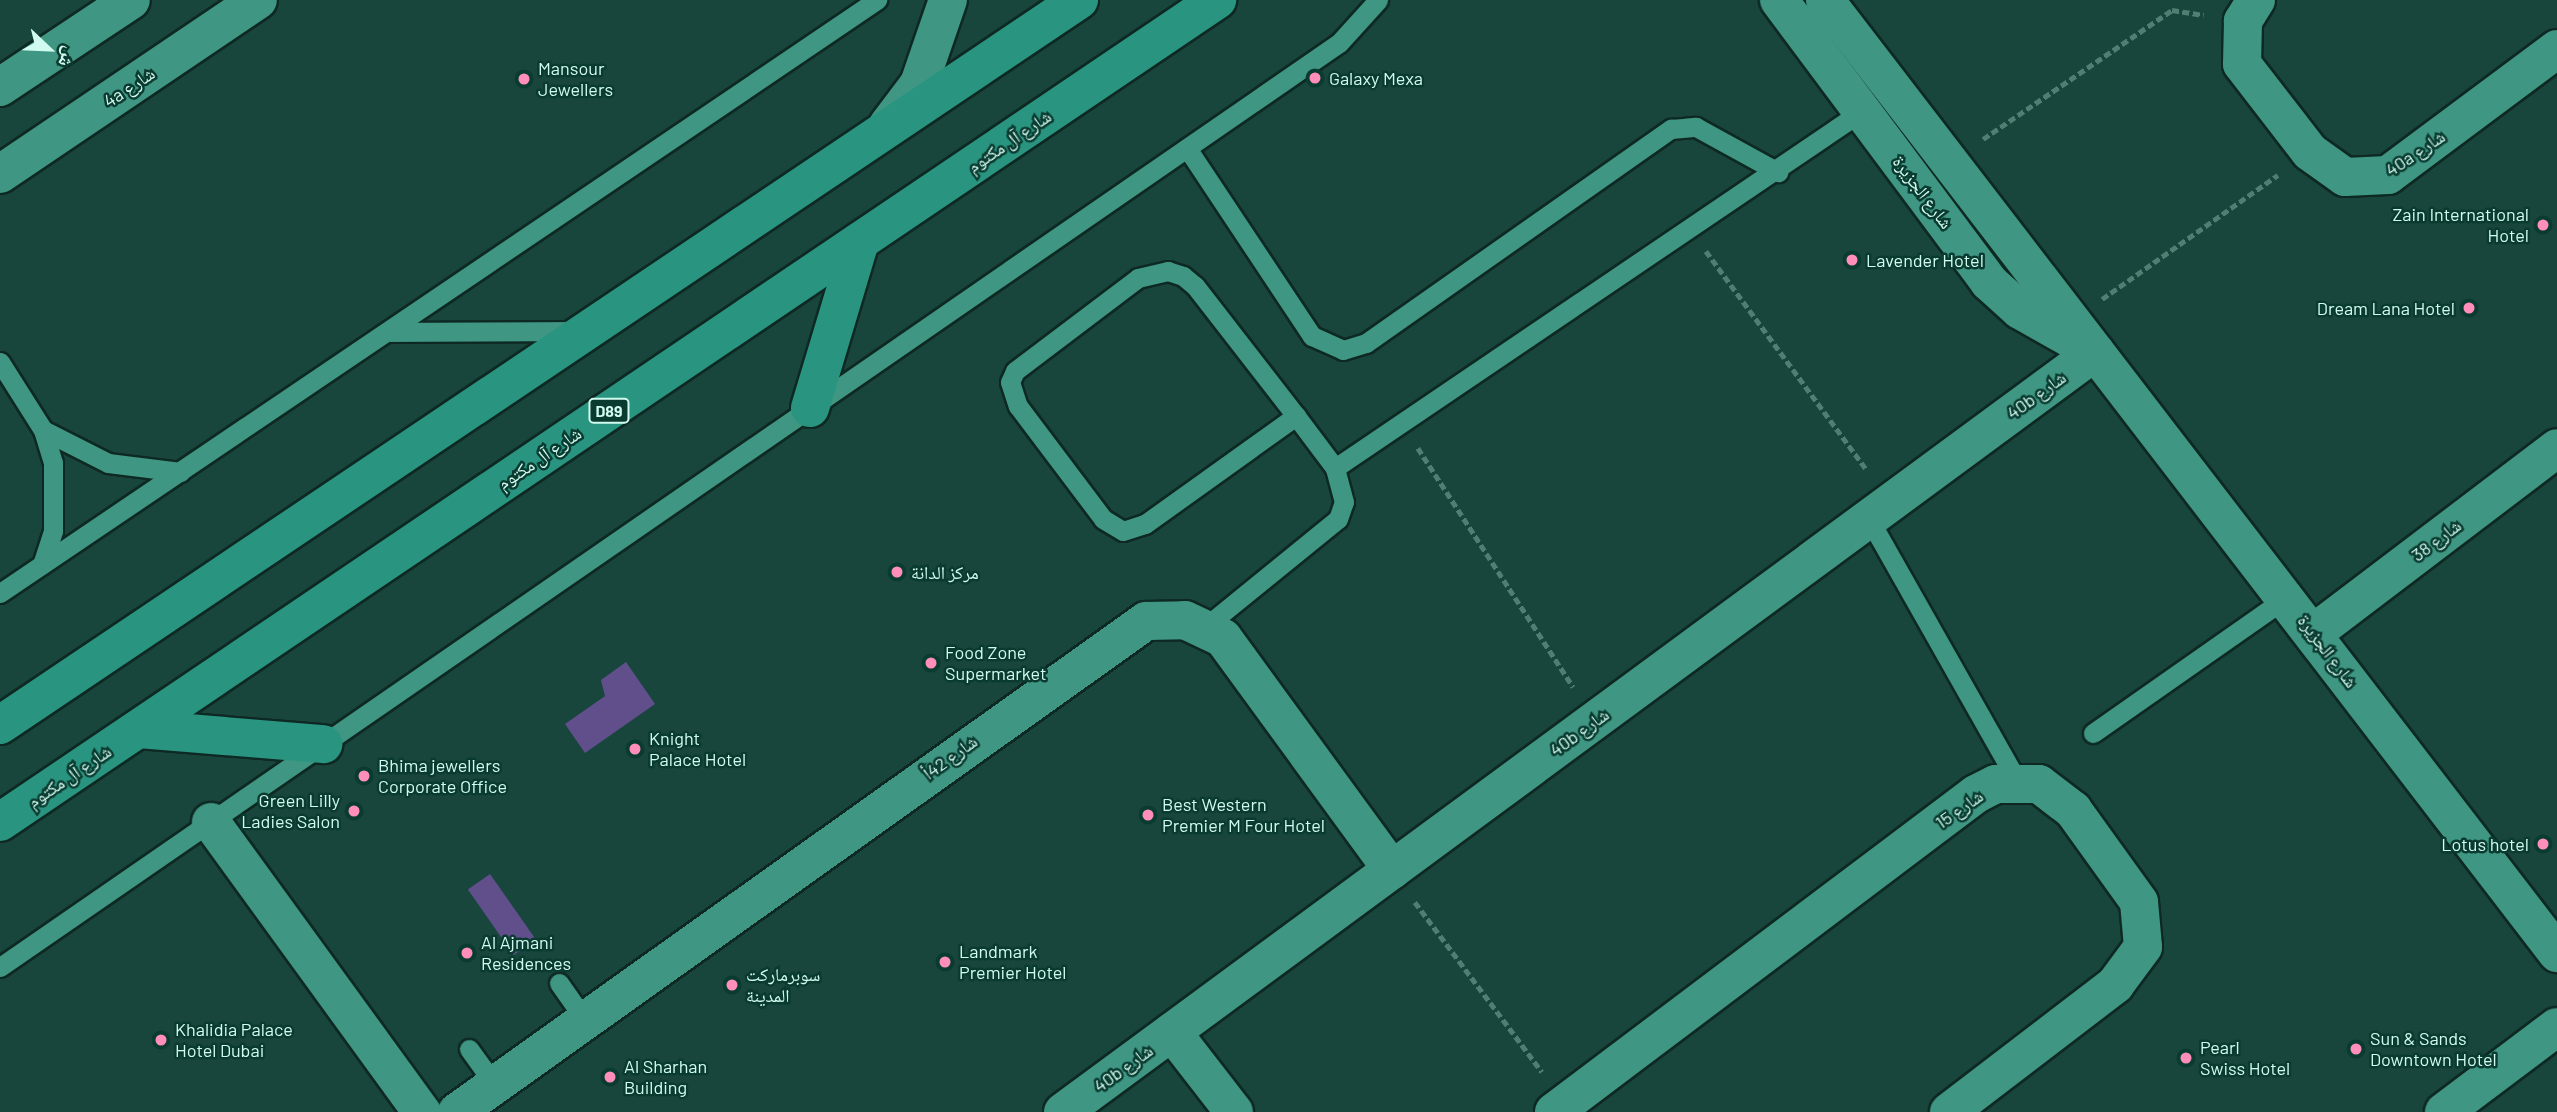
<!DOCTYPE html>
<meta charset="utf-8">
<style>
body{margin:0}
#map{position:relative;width:2557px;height:1112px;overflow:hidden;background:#18463c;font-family:Barlow,"Noto Naskh Arabic",sans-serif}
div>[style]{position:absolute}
.water>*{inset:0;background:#614f8c;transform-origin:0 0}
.path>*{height:4.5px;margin-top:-2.25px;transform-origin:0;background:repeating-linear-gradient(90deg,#517d72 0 7px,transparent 0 10.5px)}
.roads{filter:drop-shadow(2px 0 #0e2923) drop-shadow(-2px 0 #0e2923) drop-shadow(0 2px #0e2923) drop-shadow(0 -2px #0e2923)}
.service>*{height:19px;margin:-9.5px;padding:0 9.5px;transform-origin:9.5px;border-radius:9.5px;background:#3f9682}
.minor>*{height:38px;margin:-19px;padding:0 19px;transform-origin:19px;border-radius:19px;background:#3f9682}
.tertiary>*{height:38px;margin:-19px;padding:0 19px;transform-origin:19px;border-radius:19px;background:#3f9682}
.primary>*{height:38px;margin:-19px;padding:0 19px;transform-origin:19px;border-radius:19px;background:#299580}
.dots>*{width:19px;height:19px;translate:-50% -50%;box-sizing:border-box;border:4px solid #0a3b31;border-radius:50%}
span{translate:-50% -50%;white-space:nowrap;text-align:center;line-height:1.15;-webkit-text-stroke:5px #0a3b31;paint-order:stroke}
.shield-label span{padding:2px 5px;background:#0a3b31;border:2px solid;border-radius:5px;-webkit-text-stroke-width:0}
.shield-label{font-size:16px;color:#d2fbef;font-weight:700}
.poi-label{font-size:18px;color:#d2fbef}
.left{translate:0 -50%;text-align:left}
.right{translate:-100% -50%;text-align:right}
.street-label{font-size:18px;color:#d2fbef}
.north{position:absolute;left:14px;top:14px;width:70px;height:70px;-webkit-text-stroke:5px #0a3b31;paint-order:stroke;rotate:113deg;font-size:19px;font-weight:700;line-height:28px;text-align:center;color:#d2fbef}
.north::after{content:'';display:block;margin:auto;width:24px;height:32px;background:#d2fbef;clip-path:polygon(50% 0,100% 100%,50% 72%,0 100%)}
</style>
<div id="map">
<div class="water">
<div style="clip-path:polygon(626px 662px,655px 704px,585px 753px,565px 724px,605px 696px,601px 680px)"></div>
<div style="left:490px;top:874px;width:80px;height:27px;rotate:55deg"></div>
</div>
<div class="path">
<div style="left:1983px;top:139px;width:229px;rotate:-34.3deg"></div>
<div style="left:2172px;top:10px;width:32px;rotate:9deg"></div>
<div style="left:1706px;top:251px;width:272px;rotate:53.7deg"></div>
<div style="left:2102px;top:299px;width:215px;rotate:-35.2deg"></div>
<div style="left:1418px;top:448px;width:285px;rotate:57deg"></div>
<div style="left:1415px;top:902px;width:212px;rotate:53.2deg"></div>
</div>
<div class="roads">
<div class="service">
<div style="left:1187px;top:148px;width:226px;rotate:56.4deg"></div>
<div style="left:1312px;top:336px;width:34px;rotate:24deg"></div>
<div style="left:1343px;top:350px;width:24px;rotate:-17deg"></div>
<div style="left:1366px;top:343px;width:373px;rotate:-35.1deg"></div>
<div style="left:1671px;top:129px;width:25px;rotate:-5deg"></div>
<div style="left:1696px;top:127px;width:94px;rotate:28.8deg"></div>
<div style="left:388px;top:332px;width:189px;rotate:-0.3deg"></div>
<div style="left:0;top:362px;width:80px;rotate:57.7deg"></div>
<div style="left:43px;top:430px;width:34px;rotate:73deg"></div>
<div style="left:53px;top:463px;width:68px;rotate:90deg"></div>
<div style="left:53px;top:531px;width:35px;rotate:108deg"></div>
<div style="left:43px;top:430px;width:73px;rotate:26.9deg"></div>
<div style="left:108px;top:463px;width:73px;rotate:7.1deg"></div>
<div style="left:1335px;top:468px;width:637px;rotate:-34.11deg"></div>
<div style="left:1869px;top:519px;width:301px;rotate:60.5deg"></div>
<div style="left:0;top:593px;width:1059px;rotate:-34.07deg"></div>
<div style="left:1205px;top:627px;width:171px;rotate:-39.1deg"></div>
<div style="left:1338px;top:519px;width:18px;rotate:-71deg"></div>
<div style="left:1344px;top:502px;width:35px;rotate:-105deg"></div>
<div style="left:1335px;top:468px;width:65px;rotate:-126.9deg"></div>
<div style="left:1296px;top:416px;width:165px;rotate:-127.8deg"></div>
<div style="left:1195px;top:286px;width:16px;rotate:-140deg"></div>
<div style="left:1183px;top:276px;width:16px;rotate:-162deg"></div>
<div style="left:1168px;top:271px;width:31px;rotate:167deg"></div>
<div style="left:1138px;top:278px;width:154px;rotate:142.9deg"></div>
<div style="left:1015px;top:371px;width:12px;rotate:114deg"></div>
<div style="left:1010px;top:382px;width:25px;rotate:72deg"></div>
<div style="left:1018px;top:406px;width:141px;rotate:53deg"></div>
<div style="left:1103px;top:519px;width:23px;rotate:31deg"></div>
<div style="left:1123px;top:531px;width:23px;rotate:-18deg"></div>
<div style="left:1145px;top:524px;width:186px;rotate:-35.6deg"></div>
<div style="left:2093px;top:733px;width:237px;rotate:-35deg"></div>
<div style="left:0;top:967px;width:1627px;rotate:-34.61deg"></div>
<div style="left:1339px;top:43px;width:58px;rotate:-47.8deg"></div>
<div style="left:559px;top:983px;width:45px;rotate:54.9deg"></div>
<div style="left:469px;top:1049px;width:44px;rotate:54.2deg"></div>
</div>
<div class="minor">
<div style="left:1779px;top:0;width:352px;rotate:53.3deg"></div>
<div style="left:1989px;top:282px;width:42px;rotate:42.1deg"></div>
<div style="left:2020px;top:310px;width:73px;rotate:29.4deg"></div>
<div style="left:1825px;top:0;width:1202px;rotate:52.47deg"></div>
<div style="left:2256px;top:0;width:25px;rotate:122deg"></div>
<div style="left:2243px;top:21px;width:43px;rotate:91.3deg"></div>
<div style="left:2242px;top:64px;width:111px;rotate:52.3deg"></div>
<div style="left:2310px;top:152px;width:43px;rotate:35.5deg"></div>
<div style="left:2345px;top:177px;width:43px;rotate:-2.7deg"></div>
<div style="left:2388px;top:175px;width:211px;rotate:-36.7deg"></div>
<div style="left:0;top:87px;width:157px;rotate:-33.6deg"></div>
<div style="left:0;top:174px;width:311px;rotate:-34deg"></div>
<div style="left:2315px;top:632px;width:304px;rotate:-37.2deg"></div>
<div style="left:211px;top:822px;width:359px;rotate:54deg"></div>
<div style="left:1172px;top:1032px;width:101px;rotate:52.2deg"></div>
<div style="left:457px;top:1112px;width:846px;rotate:-35.47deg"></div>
<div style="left:1146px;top:621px;width:39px;rotate:-1deg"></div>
<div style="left:1185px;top:620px;width:42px;rotate:25.3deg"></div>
<div style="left:1223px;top:638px;width:287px;rotate:53.9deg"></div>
<div style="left:1063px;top:1112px;width:1282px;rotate:-36.37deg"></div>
<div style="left:1554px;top:1112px;width:528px;rotate:-37deg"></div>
<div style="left:1976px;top:794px;width:22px;rotate:-27deg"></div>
<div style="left:1996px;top:784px;width:43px"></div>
<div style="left:2039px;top:784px;width:43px;rotate:37.4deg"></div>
<div style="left:2073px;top:810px;width:113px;rotate:54.3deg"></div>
<div style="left:2139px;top:902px;width:45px;rotate:84.9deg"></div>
<div style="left:2143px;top:947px;width:47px;rotate:126.4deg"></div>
<div style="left:2115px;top:985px;width:209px;rotate:142.6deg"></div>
<div style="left:2444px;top:1112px;width:141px;rotate:-37deg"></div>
</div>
<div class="tertiary">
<div style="left:888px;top:125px;width:51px;rotate:-52.9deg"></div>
<div style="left:919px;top:84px;width:89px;rotate:-71deg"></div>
</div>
<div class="primary">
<div style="left:810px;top:408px;width:174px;rotate:-73.3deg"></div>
<div style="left:0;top:725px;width:1300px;rotate:-33.9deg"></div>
<div style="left:139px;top:729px;width:185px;rotate:4.7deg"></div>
<div style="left:0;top:822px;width:1469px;rotate:-34.04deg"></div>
</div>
</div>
<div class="dots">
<div style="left:1315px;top:78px;background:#ff8ebb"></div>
<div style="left:524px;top:79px;background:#ff8ebb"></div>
<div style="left:2543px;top:225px;background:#ff8ebb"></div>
<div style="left:1852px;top:260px;background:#ff8ebb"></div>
<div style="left:2469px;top:308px;background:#ff8ebb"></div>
<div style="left:897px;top:572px;background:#ff8ebb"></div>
<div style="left:931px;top:663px;background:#ff8ebb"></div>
<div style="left:635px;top:749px;background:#ff8ebb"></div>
<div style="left:364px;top:776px;background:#ff8ebb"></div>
<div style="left:354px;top:811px;background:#ff8ebb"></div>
<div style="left:1148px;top:815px;background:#ff8ebb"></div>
<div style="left:2543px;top:844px;background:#ff8ebb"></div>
<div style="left:467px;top:953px;background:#ff8ebb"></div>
<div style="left:945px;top:962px;background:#ff8ebb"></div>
<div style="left:732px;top:985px;background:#ff8ebb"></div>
<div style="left:161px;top:1040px;background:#ff8ebb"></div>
<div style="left:2356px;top:1049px;background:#ff8ebb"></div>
<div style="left:2186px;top:1058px;background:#ff8ebb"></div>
<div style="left:610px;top:1077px;background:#ff8ebb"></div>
</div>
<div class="shield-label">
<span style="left:609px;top:411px">D89</span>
</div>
<div class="poi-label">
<span class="left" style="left:538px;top:79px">Mansour<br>Jewellers</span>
<span class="left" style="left:1329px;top:78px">Galaxy Mexa</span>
<span class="right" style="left:2529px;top:225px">Zain International<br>Hotel</span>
<span class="left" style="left:1866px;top:260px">Lavender Hotel</span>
<span class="right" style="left:2455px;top:308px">Dream Lana Hotel</span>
<span class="left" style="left:911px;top:572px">مركز الدانة</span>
<span class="left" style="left:945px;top:663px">Food Zone<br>Supermarket</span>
<span class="left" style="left:649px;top:749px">Knight<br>Palace Hotel</span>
<span class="left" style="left:378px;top:776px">Bhima jewellers<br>Corporate Office</span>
<span class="right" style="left:340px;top:811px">Green Lilly<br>Ladies Salon</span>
<span class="left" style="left:1162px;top:815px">Best Western<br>Premier M Four Hotel</span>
<span class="right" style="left:2529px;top:844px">Lotus hotel</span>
<span class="left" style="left:481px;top:953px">Al Ajmani<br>Residences</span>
<span class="left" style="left:959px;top:962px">Landmark<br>Premier Hotel</span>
<span class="left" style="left:746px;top:985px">سوبرماركت<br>المدينة</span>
<span class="left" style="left:175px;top:1040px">Khalidia Palace<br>Hotel Dubai</span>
<span class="left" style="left:2370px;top:1049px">Sun &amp; Sands<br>Downtown Hotel</span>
<span class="left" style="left:2200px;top:1058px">Pearl<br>Swiss Hotel</span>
<span class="left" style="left:624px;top:1077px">Al Sharhan<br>Building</span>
</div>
<div class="street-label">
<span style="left:129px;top:87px;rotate:-34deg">4a شارع</span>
<span style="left:1009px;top:141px;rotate:-34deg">شارع آل مكتوم</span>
<span style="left:2415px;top:153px;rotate:-34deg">40a شارع</span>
<span style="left:1923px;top:192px;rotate:53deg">شارع الجزيرة</span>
<span style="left:2036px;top:395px;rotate:-36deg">40b شارع</span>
<span style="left:539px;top:458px;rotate:-34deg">شارع آل مكتوم</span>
<span style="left:2436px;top:540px;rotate:-37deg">شارع 38</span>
<span style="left:2328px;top:651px;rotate:53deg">شارع الجزيرة</span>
<span style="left:1579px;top:732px;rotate:-36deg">40b شارع</span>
<span style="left:950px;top:757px;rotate:-36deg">شارع 42أ</span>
<span style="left:69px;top:776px;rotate:-34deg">شارع آل مكتوم</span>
<span style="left:1959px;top:809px;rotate:-35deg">شارع 15</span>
<span style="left:1123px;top:1068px;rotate:-36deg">40b شارع</span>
</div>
<div class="north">ش</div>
</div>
